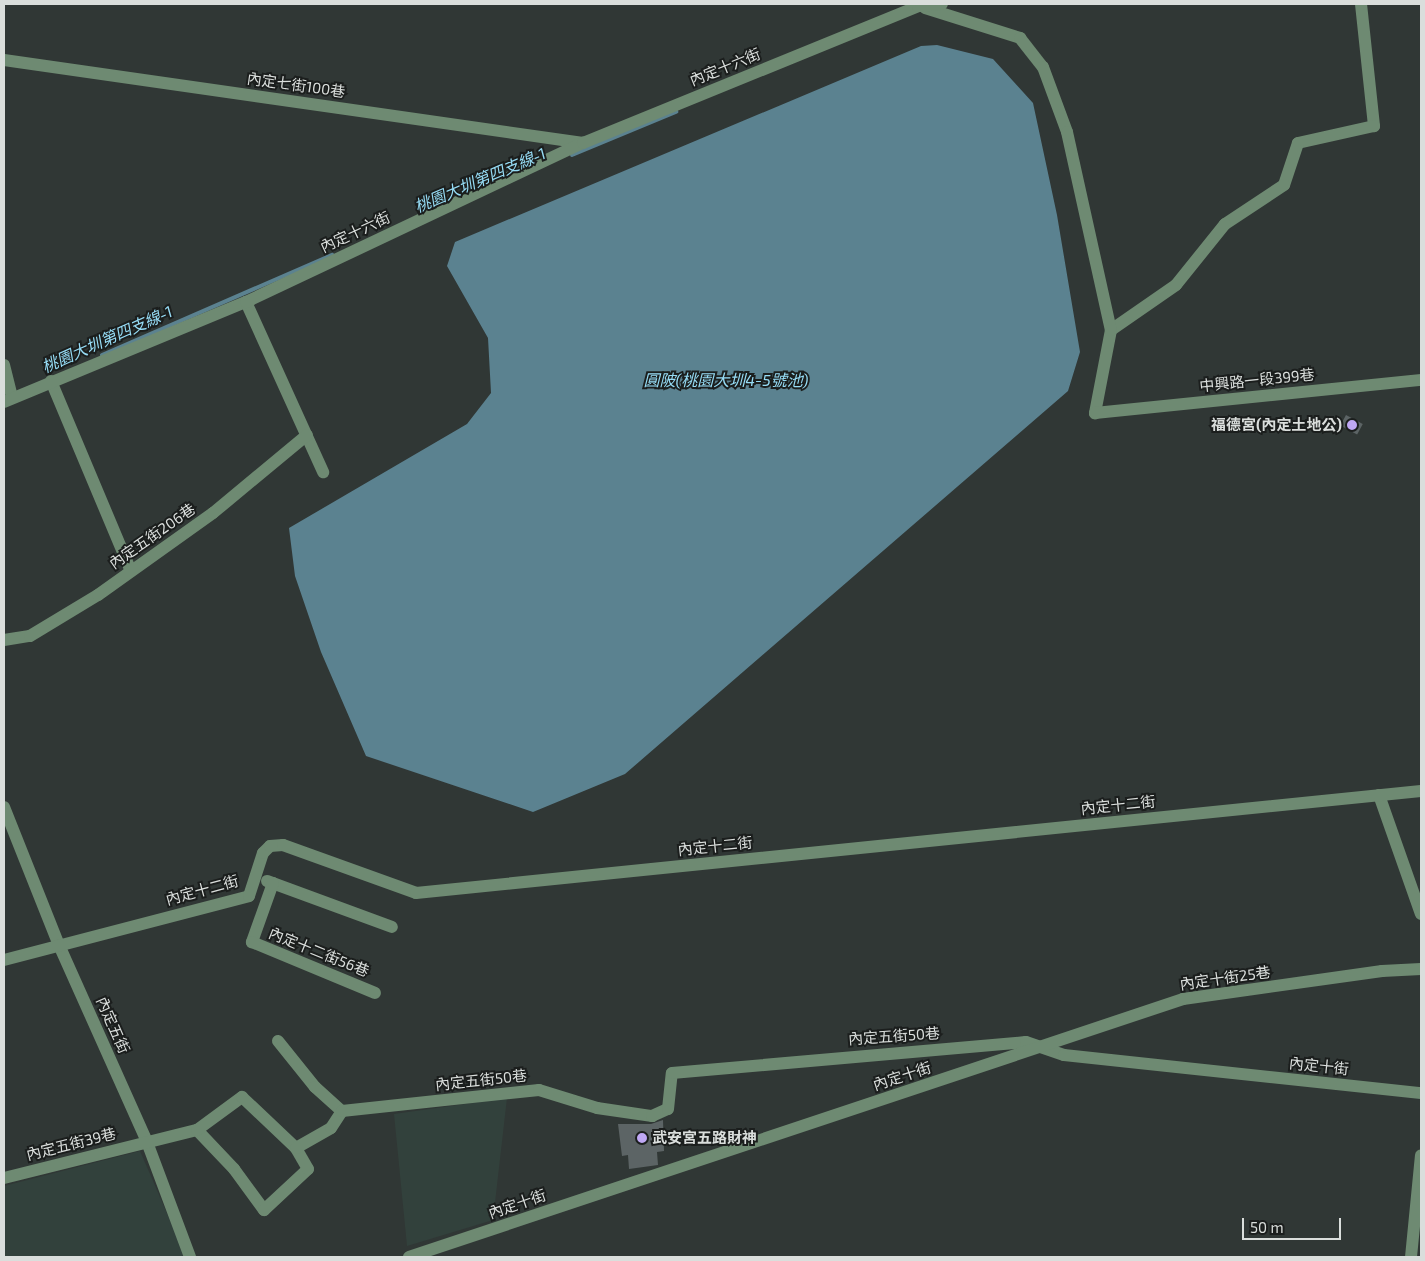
<!DOCTYPE html>
<meta charset="utf-8">
<style>
body{margin:0}
#map{position:relative;width:1425px;height:1261px;overflow:hidden;background:#303735;font-family:"Exo 2","Noto Sans TC",sans-serif}
div>[style]{position:absolute}
.built>*{inset:0;background:#32413c}
.water>*{inset:0;background:#5b8290}
.stream>*{height:4px;margin:-2px;padding:0 2px;transform-origin:2px;border-radius:2px;background:#5b8290}
.building>*{inset:0;background:#5c6465;transform-origin:0 0}
.minor>*{height:12px;margin:-6px;padding:0 6px;transform-origin:6px;border-radius:6px;background:#6e8a72}
.dots>*{width:14px;height:14px;translate:-50% -50%;box-sizing:border-box;border:2px solid #1b1e1d;border-radius:50%}
span{translate:-50% -50%;white-space:nowrap;text-align:center;line-height:1.15;-webkit-text-stroke:4px #1b1e1d;paint-order:stroke}
.street-label{font-size:15px;color:#dadedc}
.poi-label{font-size:15px;color:#dadedc;font-weight:700}
.right{translate:-100% -50%;text-align:right}
.left{translate:0 -50%;text-align:left}
.water-label{font-size:16px;color:#96dcf5;font-style:italic}
.frame{position:absolute;inset:0;border:5px solid #dadedc;pointer-events:none}
.scale{position:absolute;left:1242px;top:1218px;width:99px;height:22px;box-sizing:border-box;border:2px solid #dadedc;border-top:0;padding-left:6px;font-size:15px;line-height:18px;white-space:nowrap;color:#dadedc;-webkit-text-stroke:4px #1b1e1d;paint-order:stroke}
</style>
<div id="map">
<div class="built">
<div style="clip-path:polygon(507px 1098px,493px 1220px,407px 1246px,394px 1114px)"></div>
<div style="clip-path:polygon(140px 1151px,186px 1257px,4px 1257px,4px 1186px)"></div>
</div>
<div class="water">
<div style="clip-path:polygon(937px 45px,993px 59px,1033px 103px,1057px 215px,1080px 352px,1068px 391px,625px 774px,533px 812px,366px 756px,321px 652px,295px 576px,289px 528px,467px 424px,491px 393px,488px 338px,447px 266px,455px 242px,921px 46px)"></div>
</div>
<div class="stream">
<div style="left:572px;top:155px;width:113px;rotate:-22.5deg"></div>
<div style="left:102px;top:355px;width:251px;rotate:-23.5deg"></div>
</div>
<div class="building">
<div style="left:1346px;top:415px;width:19px;height:12px;rotate:28deg"></div>
<div style="clip-path:polygon(663px 1120px,664px 1151px,657px 1152px,658px 1165px,629px 1169px,628px 1155px,622px 1156px,618px 1124px,651px 1124px)"></div>
</div>
<div class="minor">
<div style="left:1361px;top:4px;width:123px;rotate:83.9deg"></div>
<div style="left:1374px;top:126px;width:78px;rotate:167.4deg"></div>
<div style="left:1298px;top:143px;width:44px;rotate:108.4deg"></div>
<div style="left:1284px;top:185px;width:71px;rotate:146.5deg"></div>
<div style="left:1225px;top:224px;width:78px;rotate:128.8deg"></div>
<div style="left:1176px;top:285px;width:79px;rotate:145.3deg"></div>
<div style="left:1111px;top:330px;width:85px;rotate:100.9deg"></div>
<div style="left:1095px;top:413px;width:328px;rotate:-5.8deg"></div>
<div style="left:925px;top:8px;width:100px;rotate:17.5deg"></div>
<div style="left:1020px;top:38px;width:37px;rotate:52deg"></div>
<div style="left:1043px;top:67px;width:69px;rotate:69.7deg"></div>
<div style="left:1067px;top:132px;width:203px;rotate:77.5deg"></div>
<div style="left:4px;top:60px;width:585px;rotate:8.16deg"></div>
<div style="left:246px;top:302px;width:187px;rotate:65.6deg"></div>
<div style="left:4px;top:365px;width:34px;rotate:76deg"></div>
<div style="left:51px;top:381px;width:204px;rotate:67.2deg"></div>
<div style="left:4px;top:402px;width:262px;rotate:-22.5deg"></div>
<div style="left:246px;top:302px;width:373px;rotate:-25.3deg"></div>
<div style="left:583px;top:143px;width:362px;rotate:-22.2deg"></div>
<div style="left:918px;top:6px;width:24px;rotate:-5deg"></div>
<div style="left:4px;top:640px;width:26px;rotate:-9deg"></div>
<div style="left:30px;top:636px;width:79px;rotate:-31.1deg"></div>
<div style="left:98px;top:595px;width:141px;rotate:-35.5deg"></div>
<div style="left:213px;top:513px;width:122px;rotate:-39.7deg"></div>
<div style="left:1379px;top:795px;width:126px;rotate:70.6deg"></div>
<div style="left:4px;top:807px;width:149px;rotate:68.3deg"></div>
<div style="left:59px;top:945px;width:216px;rotate:65.9deg"></div>
<div style="left:147px;top:1142px;width:123px;rotate:69.5deg"></div>
<div style="left:267px;top:881px;width:133px;rotate:20.2deg"></div>
<div style="left:273px;top:883px;width:63px;rotate:109.6deg"></div>
<div style="left:252px;top:942px;width:133px;rotate:22.5deg"></div>
<div style="left:4px;top:960px;width:253px;rotate:-14.6deg"></div>
<div style="left:249px;top:896px;width:45px;rotate:-72deg"></div>
<div style="left:263px;top:853px;width:10px;rotate:-45deg"></div>
<div style="left:270px;top:846px;width:13px;rotate:-4deg"></div>
<div style="left:283px;top:845px;width:141px;rotate:19.8deg"></div>
<div style="left:416px;top:893px;width:1010px;rotate:-5.8deg"></div>
<div style="left:278px;top:1041px;width:59px;rotate:51.2deg"></div>
<div style="left:315px;top:1087px;width:36px;rotate:42deg"></div>
<div style="left:197px;top:1130px;width:54px;rotate:46.5deg"></div>
<div style="left:234px;top:1169px;width:51px;rotate:53.8deg"></div>
<div style="left:264px;top:1210px;width:60px;rotate:-43deg"></div>
<div style="left:308px;top:1169px;width:24px;rotate:-120deg"></div>
<div style="left:4px;top:1178px;width:199px;rotate:-14deg"></div>
<div style="left:197px;top:1130px;width:56px;rotate:-36.3deg"></div>
<div style="left:242px;top:1097px;width:74px;rotate:43.4deg"></div>
<div style="left:296px;top:1148px;width:40px;rotate:-29.7deg"></div>
<div style="left:331px;top:1128px;width:20px;rotate:-57deg"></div>
<div style="left:342px;top:1111px;width:198px;rotate:-6.1deg"></div>
<div style="left:539px;top:1090px;width:61px;rotate:17.2deg"></div>
<div style="left:597px;top:1108px;width:56px;rotate:8.3deg"></div>
<div style="left:652px;top:1116px;width:17px;rotate:-24deg"></div>
<div style="left:668px;top:1109px;width:36px;rotate:-84deg"></div>
<div style="left:672px;top:1073px;width:355px;rotate:-5deg"></div>
<div style="left:1026px;top:1042px;width:40px;rotate:18.9deg"></div>
<div style="left:1064px;top:1055px;width:359px;rotate:6.1deg"></div>
<div style="left:409px;top:1257px;width:816px;rotate:-18.43deg"></div>
<div style="left:1183px;top:999px;width:201px;rotate:-8deg"></div>
<div style="left:1382px;top:971px;width:39px;rotate:-3deg"></div>
<div style="left:1411px;top:1257px;width:102px;rotate:-84.4deg"></div>
</div>
<div class="dots">
<div style="left:1352px;top:425px;background:#bfa8f4"></div>
<div style="left:642px;top:1138px;background:#bfa8f4"></div>
</div>
<div class="street-label">
<span style="left:725px;top:67px;rotate:-22deg">內定十六街</span>
<span style="left:296px;top:85px;rotate:8deg">內定七街100巷</span>
<span style="left:355px;top:232px;rotate:-25deg">內定十六街</span>
<span style="left:1257px;top:380px;rotate:-6deg">中興路一段399巷</span>
<span style="left:152px;top:536px;rotate:-35deg">內定五街206巷</span>
<span style="left:1118px;top:805px;rotate:-6deg">內定十二街</span>
<span style="left:715px;top:846px;rotate:-6deg">內定十二街</span>
<span style="left:202px;top:890px;rotate:-15deg">內定十二街</span>
<span style="left:319px;top:952px;rotate:22deg">內定十二街56巷</span>
<span style="left:1225px;top:978px;rotate:-8deg">內定十街25巷</span>
<span style="left:113px;top:1025px;rotate:66deg">內定五街</span>
<span style="left:894px;top:1036px;rotate:-4deg">內定五街50巷</span>
<span style="left:1319px;top:1066px;rotate:6deg">內定十街</span>
<span style="left:902px;top:1076px;rotate:-18deg">內定十街</span>
<span style="left:481px;top:1080px;rotate:-6deg">內定五街50巷</span>
<span style="left:71px;top:1144px;rotate:-14deg">內定五街39巷</span>
<span style="left:517px;top:1204px;rotate:-19deg">內定十街</span>
</div>
<div class="poi-label">
<span class="right" style="left:1342px;top:425px">福德宮(內定土地公)</span>
<span class="left" style="left:652px;top:1138px">武安宮五路財神</span>
</div>
<div class="water-label">
<span style="left:480px;top:180px;rotate:-23deg">桃園大圳第四支線-1</span>
<span style="left:107px;top:339px;rotate:-24deg">桃園大圳第四支線-1</span>
<span style="left:726px;top:380px">圓陂(桃園大圳4-5號池)</span>
</div>
<div class="frame"></div>
<div class="scale">50 m</div>
</div>
